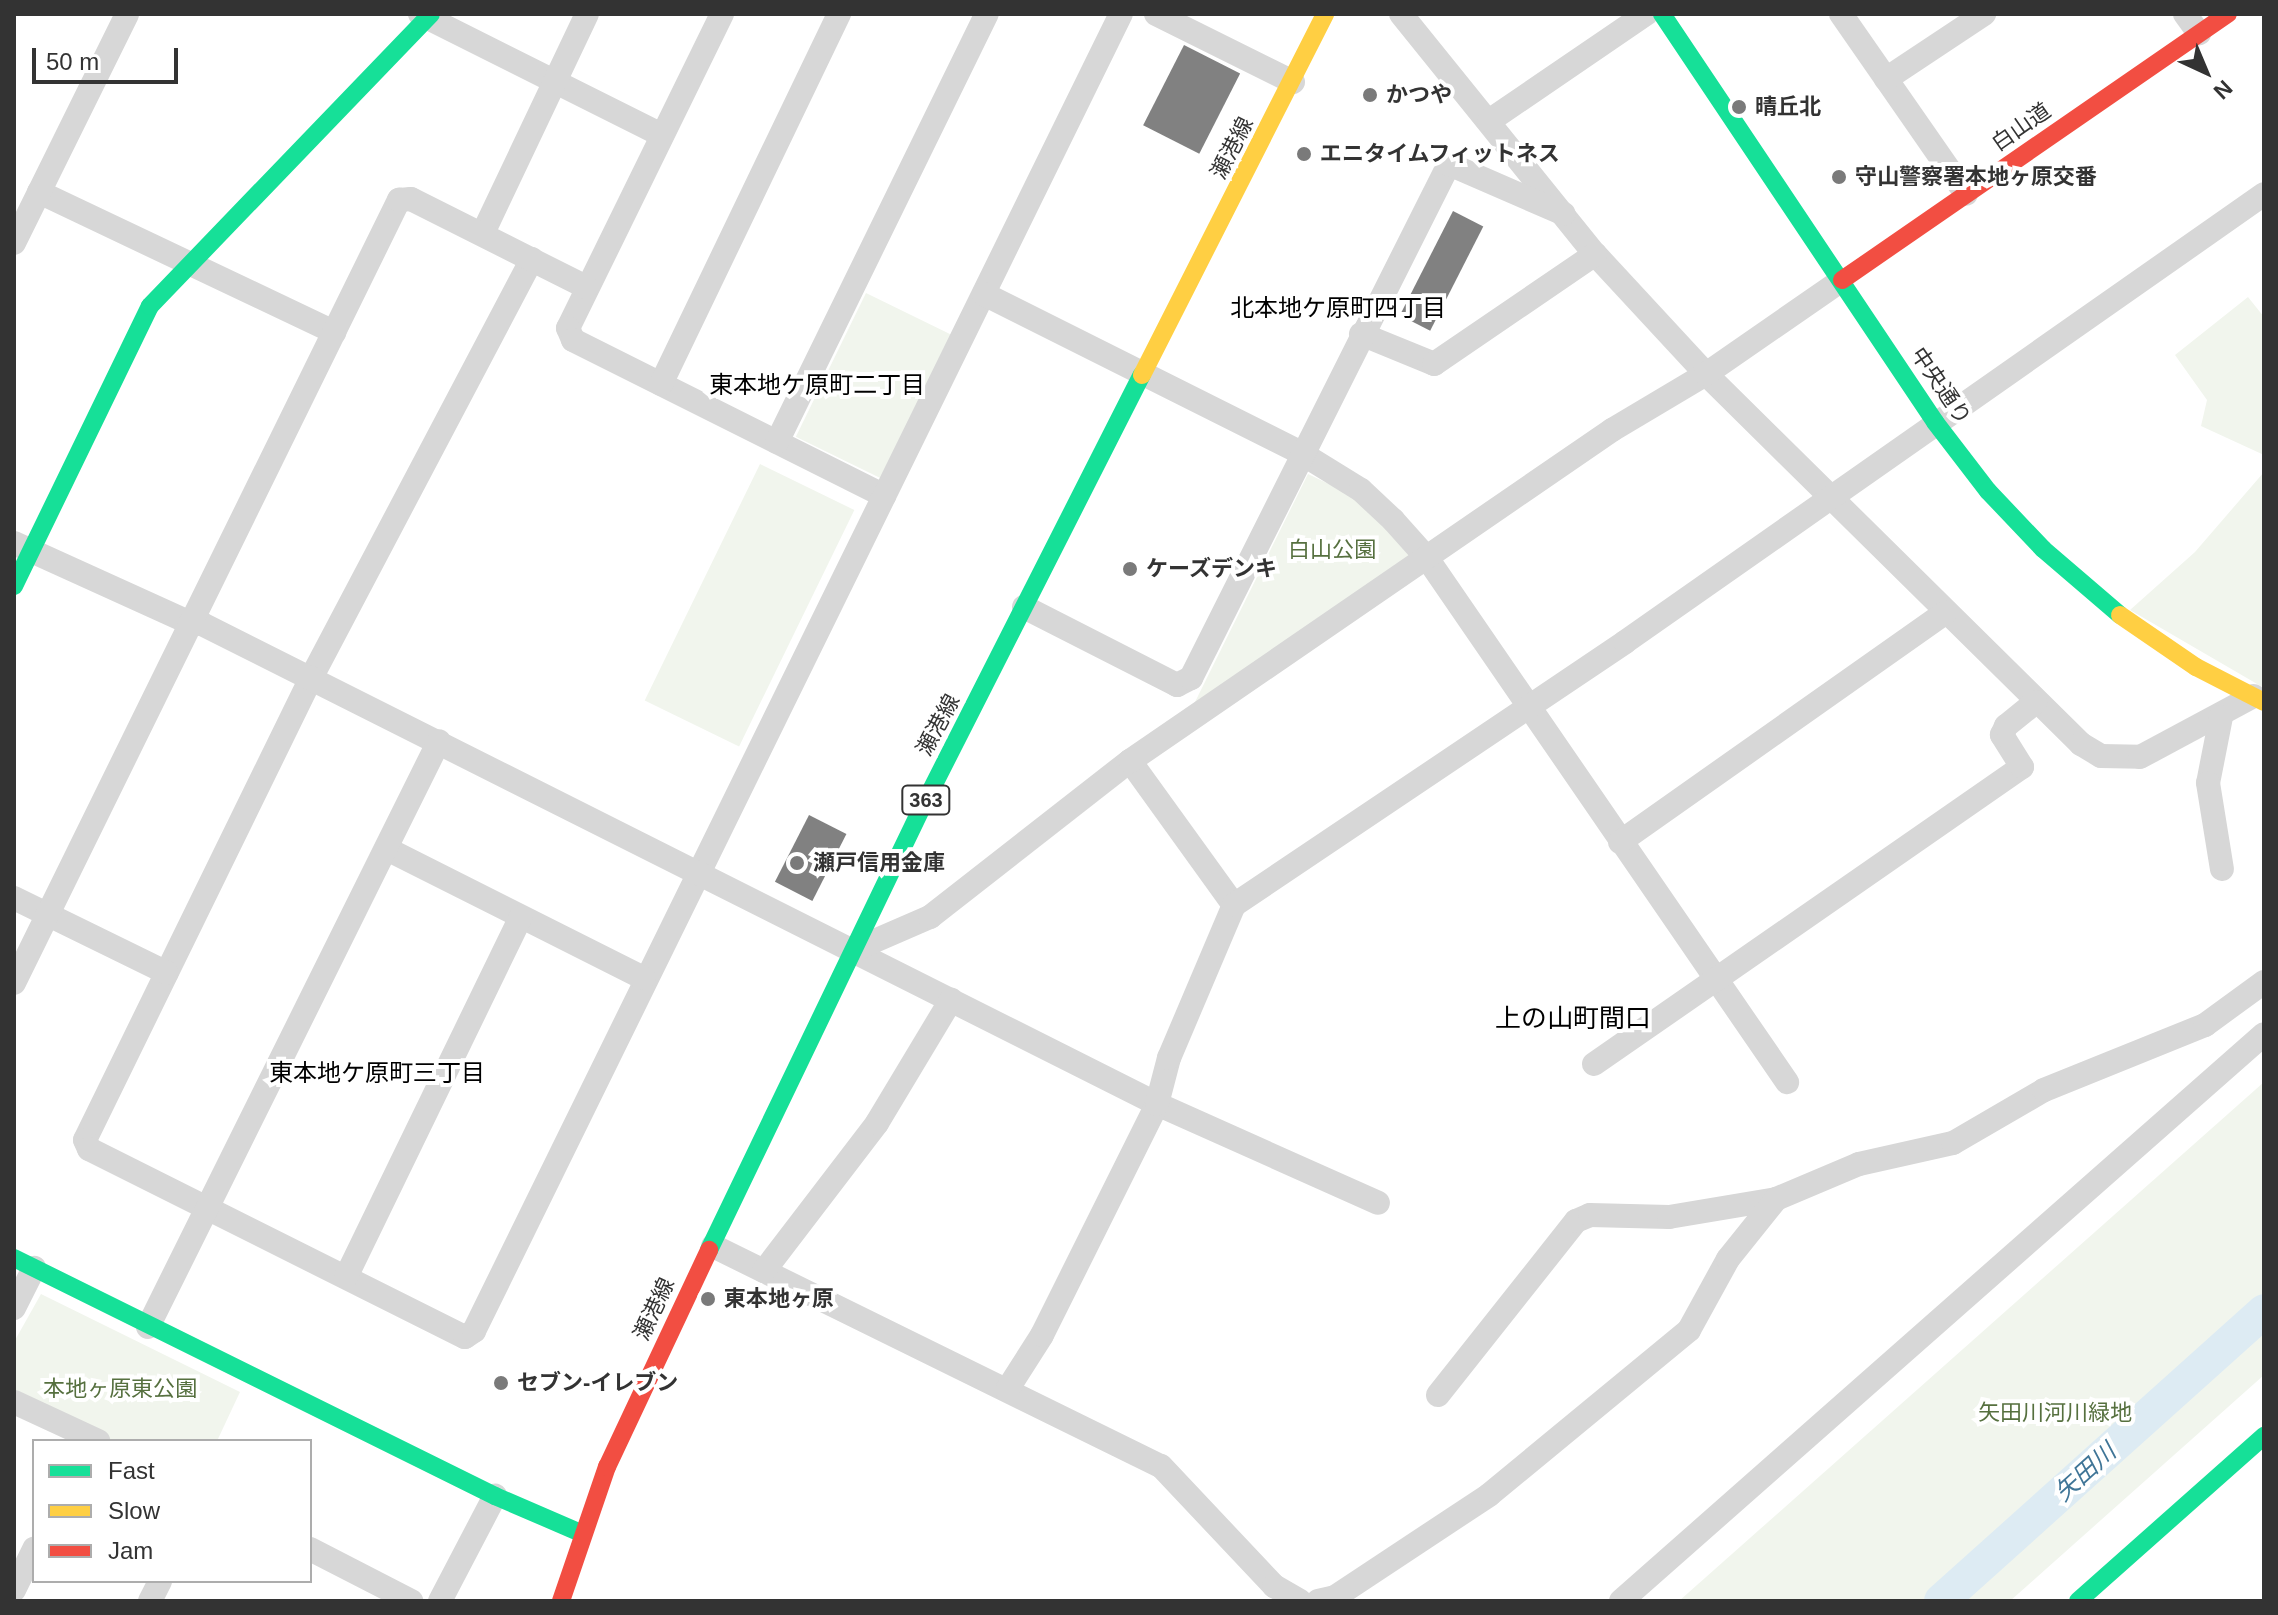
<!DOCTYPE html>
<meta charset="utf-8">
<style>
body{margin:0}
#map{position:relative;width:2278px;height:1615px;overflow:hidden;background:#fff;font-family:Arial,"Noto Sans JP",sans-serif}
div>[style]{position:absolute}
.green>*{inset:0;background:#f1f5ed;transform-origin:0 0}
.river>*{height:34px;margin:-17px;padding:0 17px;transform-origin:17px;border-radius:17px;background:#ddebf3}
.building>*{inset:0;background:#818181;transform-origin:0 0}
.street>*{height:24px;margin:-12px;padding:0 12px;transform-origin:12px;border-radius:12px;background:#d7d7d7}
.fast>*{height:18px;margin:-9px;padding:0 9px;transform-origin:9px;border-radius:9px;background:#16e098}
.slow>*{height:18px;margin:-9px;padding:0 9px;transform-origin:9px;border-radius:9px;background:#ffcf43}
.jam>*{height:18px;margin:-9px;padding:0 9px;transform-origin:9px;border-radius:9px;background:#f24e42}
.dots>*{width:22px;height:22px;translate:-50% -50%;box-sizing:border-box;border:4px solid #fff;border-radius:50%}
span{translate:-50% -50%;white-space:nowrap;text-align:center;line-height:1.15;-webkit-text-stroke:8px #fff;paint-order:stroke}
.shield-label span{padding:2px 6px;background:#fff;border:2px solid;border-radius:6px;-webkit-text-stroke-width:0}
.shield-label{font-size:20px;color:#333;font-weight:700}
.poi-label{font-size:22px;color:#333;font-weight:700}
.left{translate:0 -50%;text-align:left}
.street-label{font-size:22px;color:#333}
.park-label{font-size:22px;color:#56703f}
.neighbourhood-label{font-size:24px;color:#000}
.water-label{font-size:24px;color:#3f7597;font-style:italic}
.quarter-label{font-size:26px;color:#000}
.frame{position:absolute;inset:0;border:16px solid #333;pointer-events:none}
.legend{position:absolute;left:32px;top:1439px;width:280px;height:144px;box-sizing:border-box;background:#fff;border:2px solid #adadad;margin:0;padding:10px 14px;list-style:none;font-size:24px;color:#333}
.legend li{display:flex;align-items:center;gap:16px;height:40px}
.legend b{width:40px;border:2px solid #adadad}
.north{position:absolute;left:2166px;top:32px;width:80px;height:80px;-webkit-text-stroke:6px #fff;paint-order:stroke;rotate:136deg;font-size:22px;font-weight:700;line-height:32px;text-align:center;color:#333}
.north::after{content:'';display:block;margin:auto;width:28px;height:36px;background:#333;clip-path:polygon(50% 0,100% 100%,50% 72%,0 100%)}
.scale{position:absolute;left:32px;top:48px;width:146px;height:36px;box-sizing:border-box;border:4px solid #333;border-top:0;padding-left:10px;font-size:24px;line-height:28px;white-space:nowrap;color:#333;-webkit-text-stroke:6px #fff;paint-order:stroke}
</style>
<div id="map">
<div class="green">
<div style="left:866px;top:293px;width:99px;height:160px;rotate:26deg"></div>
<div style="clip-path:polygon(2248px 297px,2264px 317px,2264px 455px,2201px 426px,2207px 400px,2175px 355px)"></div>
<div style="left:760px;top:464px;width:105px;height:263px;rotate:26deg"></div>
<div style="clip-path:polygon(2264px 472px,2264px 688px,2130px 610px,2195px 552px)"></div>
<div style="clip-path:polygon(1308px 474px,1356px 497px,1419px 555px,1194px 704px)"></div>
<div style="clip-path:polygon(2264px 1082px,2264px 1375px,2010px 1601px,1679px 1601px)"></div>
<div style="clip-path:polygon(41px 1294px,240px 1392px,217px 1441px,112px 1441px,14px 1393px,14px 1342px)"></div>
</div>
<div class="river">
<div style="left:1941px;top:1601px;width:434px;rotate:-41.9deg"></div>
</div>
<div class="building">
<div style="left:1184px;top:45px;width:63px;height:90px;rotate:27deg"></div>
<div style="left:1453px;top:211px;width:34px;height:117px;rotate:27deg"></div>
<div style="left:809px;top:815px;width:42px;height:75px;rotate:27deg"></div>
</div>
<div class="street">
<div style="left:420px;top:14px;width:268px;rotate:26.6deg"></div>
<div style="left:722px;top:14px;width:350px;rotate:116.1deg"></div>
<div style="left:568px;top:328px;width:13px;rotate:67deg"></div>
<div style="left:573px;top:340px;width:348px;rotate:26.6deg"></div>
<div style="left:1156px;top:14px;width:153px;rotate:26.4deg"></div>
<div style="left:1401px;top:14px;width:309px;rotate:51.1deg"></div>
<div style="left:1595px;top:254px;width:163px;rotate:47.2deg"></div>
<div style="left:1706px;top:374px;width:527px;rotate:44.62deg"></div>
<div style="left:2081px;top:744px;width:23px;rotate:31deg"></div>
<div style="left:2101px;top:756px;width:39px;rotate:1deg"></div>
<div style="left:2140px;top:757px;width:129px;rotate:-28.2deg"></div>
<div style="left:1841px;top:14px;width:219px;rotate:55.2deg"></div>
<div style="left:2185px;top:14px;width:24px;rotate:54deg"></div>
<div style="left:1886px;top:79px;width:118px;rotate:-33.6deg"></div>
<div style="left:1489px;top:121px;width:190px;rotate:-34.3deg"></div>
<div style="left:39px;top:192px;width:327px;rotate:25.4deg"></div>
<div style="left:483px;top:233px;width:242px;rotate:-64.6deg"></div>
<div style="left:14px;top:243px;width:255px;rotate:-63.7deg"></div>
<div style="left:532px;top:259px;width:474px;rotate:117.8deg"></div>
<div style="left:311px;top:678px;width:514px;rotate:116.07deg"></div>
<div style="left:85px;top:1140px;width:10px;rotate:66deg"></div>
<div style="left:89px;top:1149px;width:420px;rotate:26.6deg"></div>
<div style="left:465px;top:1337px;width:11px;rotate:-34deg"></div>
<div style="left:474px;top:1331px;width:1467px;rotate:-63.84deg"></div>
<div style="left:984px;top:294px;width:355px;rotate:26.6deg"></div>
<div style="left:1301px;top:453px;width:70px;rotate:31.7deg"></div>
<div style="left:1361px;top:490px;width:44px;rotate:43.2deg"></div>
<div style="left:1393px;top:520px;width:51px;rotate:48.2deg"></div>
<div style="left:1427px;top:558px;width:636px;rotate:55.51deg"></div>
<div style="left:1361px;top:334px;width:79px;rotate:22.3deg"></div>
<div style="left:1434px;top:364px;width:195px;rotate:-34.3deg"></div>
<div style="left:661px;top:384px;width:411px;rotate:-64.3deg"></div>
<div style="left:777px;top:442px;width:477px;rotate:-63.9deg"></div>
<div style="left:14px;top:543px;width:193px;rotate:24.4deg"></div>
<div style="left:190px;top:623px;width:12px;rotate:5deg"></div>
<div style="left:202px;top:624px;width:1069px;rotate:26.68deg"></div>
<div style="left:1157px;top:1104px;width:242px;rotate:24.1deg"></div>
<div style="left:1024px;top:607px;width:172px;rotate:27deg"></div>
<div style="left:1177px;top:685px;width:16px;rotate:-27deg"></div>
<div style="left:1191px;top:678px;width:575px;rotate:-63.35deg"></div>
<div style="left:1449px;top:164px;width:125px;rotate:23.5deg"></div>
<div style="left:2221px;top:717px;width:67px;rotate:101.1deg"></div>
<div style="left:2208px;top:783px;width:87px;rotate:80.8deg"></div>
<div style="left:1130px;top:761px;width:178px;rotate:54.2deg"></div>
<div style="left:1620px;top:842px;width:398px;rotate:-35.2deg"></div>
<div style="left:387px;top:849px;width:287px;rotate:26.7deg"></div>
<div style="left:14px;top:898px;width:170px;rotate:26.1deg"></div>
<div style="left:856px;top:949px;width:81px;rotate:-23.4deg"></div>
<div style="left:930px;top:917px;width:254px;rotate:-38deg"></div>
<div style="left:1130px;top:761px;width:585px;rotate:-34.48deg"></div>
<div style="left:1612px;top:430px;width:109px;rotate:-30.8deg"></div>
<div style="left:1706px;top:374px;width:165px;rotate:-34.7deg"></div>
<div style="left:14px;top:983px;width:873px;rotate:-63.82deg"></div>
<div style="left:399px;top:200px;width:12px;rotate:-5deg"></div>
<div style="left:411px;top:199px;width:196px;rotate:26.7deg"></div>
<div style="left:1594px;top:1064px;width:521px;rotate:-34.76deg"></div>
<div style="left:2022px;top:767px;width:38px;rotate:-122deg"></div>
<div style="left:2002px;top:735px;width:10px;rotate:-66deg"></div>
<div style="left:2006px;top:726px;width:38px;rotate:-39deg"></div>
<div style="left:713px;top:1246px;width:499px;rotate:26.2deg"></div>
<div style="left:1161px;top:1466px;width:165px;rotate:46.7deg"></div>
<div style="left:1274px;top:1586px;width:30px;rotate:30deg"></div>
<div style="left:764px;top:1271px;width:186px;rotate:-52.6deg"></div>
<div style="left:877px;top:1123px;width:144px;rotate:-59deg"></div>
<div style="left:346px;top:1277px;width:400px;rotate:-64.1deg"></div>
<div style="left:14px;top:1308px;width:45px;rotate:-63.4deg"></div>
<div style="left:148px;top:1327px;width:654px;rotate:-63.59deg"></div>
<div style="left:1007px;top:1390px;width:65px;rotate:-57.5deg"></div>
<div style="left:1042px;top:1335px;width:258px;rotate:-63.5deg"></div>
<div style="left:1157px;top:1104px;width:48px;rotate:-75.4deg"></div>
<div style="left:1169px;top:1058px;width:166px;rotate:-67deg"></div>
<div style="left:1234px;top:905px;width:471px;rotate:-33.9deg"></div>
<div style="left:1625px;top:642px;width:780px;rotate:-35.03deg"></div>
<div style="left:1438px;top:1395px;width:222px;rotate:-51.6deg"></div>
<div style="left:1576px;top:1221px;width:15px;rotate:-23deg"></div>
<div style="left:1590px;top:1215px;width:79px;rotate:1.5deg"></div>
<div style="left:1669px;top:1217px;width:109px;rotate:-9.5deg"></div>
<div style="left:14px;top:1402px;width:93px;rotate:24.9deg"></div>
<div style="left:310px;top:1549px;width:114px;rotate:27.2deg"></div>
<div style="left:14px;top:1590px;width:46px;rotate:-64deg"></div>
<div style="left:150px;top:1601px;width:22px;rotate:-63deg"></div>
<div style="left:440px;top:1601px;width:119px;rotate:-62.4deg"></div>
<div style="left:1318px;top:1601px;width:17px;rotate:-13deg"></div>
<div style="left:1335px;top:1597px;width:185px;rotate:-33.5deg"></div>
<div style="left:1489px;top:1495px;width:259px;rotate:-39.5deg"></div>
<div style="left:1689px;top:1330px;width:81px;rotate:-61.2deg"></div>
<div style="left:1728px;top:1259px;width:77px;rotate:-51.3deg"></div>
<div style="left:1776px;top:1199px;width:90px;rotate:-22.9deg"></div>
<div style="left:1859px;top:1164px;width:96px;rotate:-12.6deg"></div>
<div style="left:1953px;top:1143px;width:105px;rotate:-30.2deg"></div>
<div style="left:2044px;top:1090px;width:174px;rotate:-22deg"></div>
<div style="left:2205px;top:1025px;width:73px;rotate:-36.1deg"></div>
<div style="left:1621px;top:1601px;width:857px;rotate:-41.41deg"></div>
</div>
<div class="fast">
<div style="left:1662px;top:14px;width:491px;rotate:56.2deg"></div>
<div style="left:1935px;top:422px;width:87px;rotate:52.5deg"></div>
<div style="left:1988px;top:491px;width:80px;rotate:46.5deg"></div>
<div style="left:2043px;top:549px;width:101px;rotate:40.6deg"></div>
<div style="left:14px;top:586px;width:311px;rotate:-64.1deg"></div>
<div style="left:150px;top:306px;width:405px;rotate:-46.1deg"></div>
<div style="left:709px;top:1250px;width:497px;rotate:-64.3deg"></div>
<div style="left:925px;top:802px;width:479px;rotate:-63.1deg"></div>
<div style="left:14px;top:1258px;width:537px;rotate:26.33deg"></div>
<div style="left:495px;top:1496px;width:94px;rotate:23.3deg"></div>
<div style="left:2078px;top:1601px;width:249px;rotate:-41.6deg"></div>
</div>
<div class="slow">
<div style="left:1142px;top:375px;width:405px;rotate:-63.1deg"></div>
<div style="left:2120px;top:615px;width:92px;rotate:34.4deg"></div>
<div style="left:2196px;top:667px;width:76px;rotate:27.2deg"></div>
</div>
<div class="jam">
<div style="left:1842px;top:280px;width:469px;rotate:-34.6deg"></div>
<div style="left:561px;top:1601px;width:142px;rotate:-71.1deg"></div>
<div style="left:607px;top:1467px;width:240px;rotate:-64.8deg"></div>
</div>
<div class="dots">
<div style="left:1370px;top:95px;background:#7a7a7a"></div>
<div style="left:1739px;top:107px;background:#7a7a7a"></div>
<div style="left:1304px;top:154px;background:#7a7a7a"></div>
<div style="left:1839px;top:177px;background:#7a7a7a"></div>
<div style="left:1130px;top:569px;background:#7a7a7a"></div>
<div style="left:797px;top:863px;background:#7a7a7a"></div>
<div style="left:708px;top:1299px;background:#7a7a7a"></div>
<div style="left:501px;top:1383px;background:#7a7a7a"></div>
</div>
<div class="shield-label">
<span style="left:926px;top:800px">363</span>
</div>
<div class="poi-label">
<span class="left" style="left:1386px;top:95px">かつや</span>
<span class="left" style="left:1755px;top:107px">晴丘北</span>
<span class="left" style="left:1320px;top:154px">エニタイムフィットネス</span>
<span class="left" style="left:1855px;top:177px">守山警察署本地ヶ原交番</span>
<span class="left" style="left:1146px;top:569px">ケーズデンキ</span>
<span class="left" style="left:813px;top:863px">瀬戸信用金庫</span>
<span class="left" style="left:724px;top:1299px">東本地ヶ原</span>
<span class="left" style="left:517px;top:1383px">セブン-イレブン</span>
</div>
<div class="street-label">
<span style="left:2021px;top:127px;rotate:-35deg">白山道</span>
<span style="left:1232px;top:148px;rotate:-63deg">瀬港線</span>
<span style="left:1941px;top:386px;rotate:56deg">中央通り</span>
<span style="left:938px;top:725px;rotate:-62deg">瀬港線</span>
<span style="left:654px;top:1309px;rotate:-65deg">瀬港線</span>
</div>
<div class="park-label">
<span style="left:1332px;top:550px">白山公園</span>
<span style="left:120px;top:1389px">本地ヶ原東公園</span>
<span style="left:2055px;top:1413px">矢田川河川緑地</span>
</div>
<div class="neighbourhood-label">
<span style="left:1338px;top:308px">北本地ケ原町四丁目</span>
<span style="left:817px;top:385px">東本地ケ原町二丁目</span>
<span style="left:377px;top:1073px">東本地ケ原町三丁目</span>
</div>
<div class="water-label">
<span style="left:2085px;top:1472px;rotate:-42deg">矢田川</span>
</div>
<div class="quarter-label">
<span style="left:1573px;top:1019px">上の山町間口</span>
</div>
<div class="frame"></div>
<ul class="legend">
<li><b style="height:10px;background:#16e098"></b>Fast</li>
<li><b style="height:10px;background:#ffcf43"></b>Slow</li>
<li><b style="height:10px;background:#f24e42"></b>Jam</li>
</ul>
<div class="north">N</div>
<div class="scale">50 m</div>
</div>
